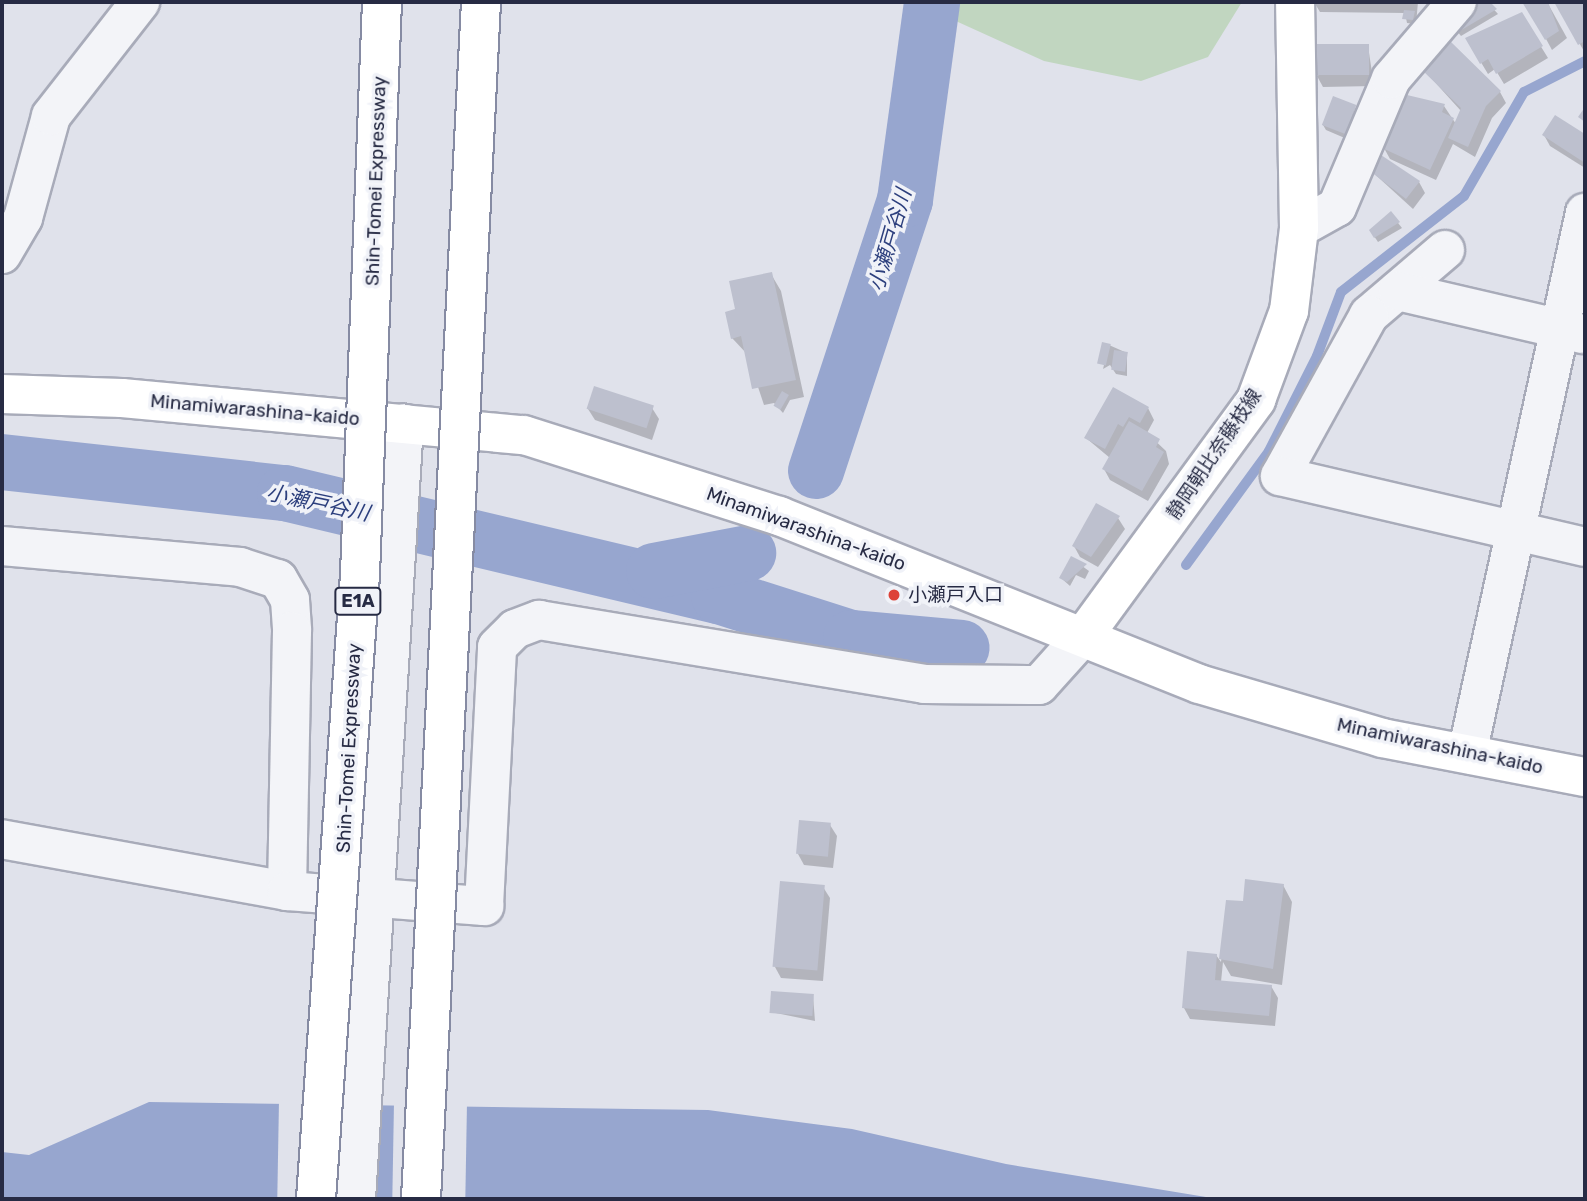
<!DOCTYPE html>
<meta charset="utf-8">
<style>
body{margin:0}
#map{position:relative;width:1587px;height:1201px;overflow:hidden;background:#e0e2eb;font-family:Rubik,"Noto Sans JP",sans-serif}
div>[style]{position:absolute}
.green>*{inset:0;background:#c1d6c0}
.water>*{inset:0;background:#97a6cf}
.pier>*{inset:0;background:#e0e2eb;transform-origin:0 0}
.shadow>*{inset:0;background:#0003}
.stream>*{height:10px;margin:-5px;padding:0 5px;transform-origin:5px;border-radius:5px;background:#97a6cf}
.river>*{height:56px;margin:-28px;padding:0 28px;transform-origin:28px;border-radius:28px;background:#97a6cf}
.building>*{inset:0;background:#bdc0ce;transform-origin:0 0}
.roads{filter:drop-shadow(2px 0 #a8abb9) drop-shadow(-2px 0 #a8abb9) drop-shadow(0 2px #a8abb9) drop-shadow(0 -2px #a8abb9)}
.minor>*{height:38px;margin:-19px;padding:0 19px;transform-origin:19px;border-radius:19px;background:#f3f4f8}
.major>*{height:38px;margin:-19px;padding:0 19px;transform-origin:19px;border-radius:19px;background:#fff}
.bridges{filter:drop-shadow(2px 0 #868ba3) drop-shadow(-2px 0 #868ba3) drop-shadow(0 2px #868ba3) drop-shadow(0 -2px #868ba3)}
.highway-bridge>*{height:38px;margin:-19px;padding:0 19px;transform-origin:19px;border-radius:19px;background:#fff}
.dots>*{width:19px;height:19px;translate:-50% -50%;box-sizing:border-box;border:4px solid #f0f2f8;border-radius:50%}
span{translate:-50% -50%;white-space:nowrap;text-align:center;line-height:1.15;-webkit-text-stroke:7px #f0f2f8;paint-order:stroke}
.shield-label span{padding:2px 5px;background:#f0f2f8;border:2px solid;border-radius:5px;-webkit-text-stroke-width:0}
.shield-label{font-size:18px;color:#272b44;font-weight:700}
.street-label{font-size:19px;color:#272b44}
.poi-label{font-size:19px;color:#272b44}
.left{translate:0 -50%;text-align:left}
.water-label{font-size:21px;color:#2c3f7d;font-style:italic}
.frame{position:absolute;inset:0;border:4px solid #272b44;pointer-events:none}
</style>
<div id="map">
<div class="green">
<div style="clip-path:polygon(914px 2px,1242px 2px,1208px 57px,1141px 81px,1044px 61px)"></div>
</div>
<div class="water">
<div style="clip-path:polygon(149px 1102px,708px 1110px,852px 1129px,1006px 1164px,1218px 1199px,2px 1199px,2px 1152px,29px 1155px)"></div>
</div>
<div class="pier">
<div style="left:279px;top:1100px;width:79px;height:99px;rotate:1deg"></div>
<div style="left:394px;top:1102px;width:73px;height:97px;rotate:1deg"></div>
</div>
<div class="shadow">
<div style="clip-path:polygon(1314px 2px,1418px 2px,1416px 24px,1407px 23px,1405px 13px,1320px 12px)"></div>
<div style="clip-path:polygon(1466px 2px,1487px 2px,1498px 14px,1461px 36px,1452px 25px)"></div>
<div style="clip-path:polygon(1526px 2px,1547px 2px,1567px 38px,1552px 50px)"></div>
<div style="clip-path:polygon(1556px 2px,1585px 2px,1585px 53px)"></div>
<div style="clip-path:polygon(1521px 14px,1548px 58px,1504px 84px,1495px 69px,1488px 74px,1467px 39px)"></div>
<div style="clip-path:polygon(1368px 46px,1374px 86px,1323px 87px,1317px 76px)"></div>
<div style="clip-path:polygon(1423px 69px,1500px 92px,1506px 103px,1492px 118px,1475px 157px,1453px 144px,1436px 180px,1390px 159px,1384px 148px,1444px 106px,1456px 124px,1461px 111px)"></div>
<div style="clip-path:polygon(1355px 107px,1347px 139px,1326px 130px,1323px 125px)"></div>
<div style="clip-path:polygon(1555px 117px,1585px 139px,1585px 168px,1550px 146px,1544px 135px)"></div>
<div style="clip-path:polygon(1368px 168px,1419px 182px,1425px 193px,1413px 209px)"></div>
<div style="clip-path:polygon(1391px 214px,1402px 228px,1378px 242px,1374px 236px)"></div>
<div style="clip-path:polygon(771px 274px,781px 291px,804px 397px,790px 400px,783px 413px,774px 403px,764px 405px,747px 354px,732px 338px,737px 311px)"></div>
<div style="clip-path:polygon(1109px 345px,1127px 353px,1127px 376px,1116px 374px,1110px 365px,1103px 369px)"></div>
<div style="clip-path:polygon(1113px 389px,1148px 408px,1154px 420px,1147px 433px,1166px 451px,1169px 464px,1148px 501px,1110px 480px,1104px 469px,1110px 458px,1086px 438px)"></div>
<div style="clip-path:polygon(652px 408px,659px 419px,652px 440px,595px 420px,588px 409px)"></div>
<div style="clip-path:polygon(1118px 518px,1125px 529px,1098px 567px,1080px 557px,1074px 546px)"></div>
<div style="clip-path:polygon(1071px 558px,1089px 571px,1085px 579px,1076px 575px,1070px 586px,1061px 578px)"></div>
<div style="clip-path:polygon(830px 825px,837px 836px,833px 868px,804px 865px,798px 854px)"></div>
<div style="clip-path:polygon(1283px 885px,1292px 902px,1282px 985px,1231px 976px,1223px 962px,1221px 982px,1271px 986px,1278px 998px,1275px 1026px,1190px 1019px,1184px 1008px,1216px 955px,1221px 962px,1228px 901px,1244px 903px)"></div>
<div style="clip-path:polygon(823px 887px,830px 898px,823px 981px,781px 978px,775px 967px)"></div>
<div style="clip-path:polygon(813px 996px,815px 1021px,771px 1012px)"></div>
</div>
<div class="stream">
<div style="left:1186px;top:565px;width:141px;rotate:-53.9deg"></div>
<div style="left:1269px;top:451px;width:106px;rotate:-63.2deg"></div>
<div style="left:1317px;top:356px;width:68px;rotate:-69.4deg"></div>
<div style="left:1341px;top:292px;width:156px;rotate:-38deg"></div>
<div style="left:1464px;top:196px;width:120px;rotate:-60deg"></div>
<div style="left:1524px;top:92px;width:68px;rotate:-26.9deg"></div>
</div>
<div class="river">
<div style="left:2px;top:462px;width:285px;rotate:6.3deg"></div>
<div style="left:285px;top:493px;width:446px;rotate:13.4deg"></div>
<div style="left:719px;top:596px;width:139px;rotate:17.7deg"></div>
<div style="left:851px;top:638px;width:111px;rotate:5.1deg"></div>
<div style="left:816px;top:471px;width:285px;rotate:-71.8deg"></div>
<div style="left:905px;top:200px;width:200px;rotate:-82.2deg"></div>
<div style="left:654px;top:571px;width:96px;rotate:-10.8deg"></div>
</div>
<div class="building">
<div style="clip-path:polygon(1463px 2px,1490px 2px,1497px 9px,1458px 32px,1447px 20px)"></div>
<div style="clip-path:polygon(1522px 2px,1548px 2px,1559px 31px,1545px 40px)"></div>
<div style="clip-path:polygon(1554px 2px,1585px 2px,1585px 41px,1578px 45px)"></div>
<div style="clip-path:polygon(1404px 10px,1415px 11px,1413px 20px,1402px 19px)"></div>
<div style="clip-path:polygon(1522px 12px,1543px 46px,1496px 74px,1488px 59px,1480px 64px,1465px 38px)"></div>
<div style="clip-path:polygon(1449px 40px,1501px 91px,1486px 106px,1468px 147px,1448px 138px,1461px 108px,1421px 69px)"></div>
<div style="left:1369px;top:44px;width:31px;height:55px;rotate:90deg"></div>
<div style="clip-path:polygon(1407px 95px,1445px 104px,1442px 112px,1454px 118px,1430px 170px,1382px 148px)"></div>
<div style="left:1333px;top:96px;width:25px;height:31px;rotate:21deg"></div>
<div style="clip-path:polygon(1585px 107px,1585px 122px,1578px 117px)"></div>
<div style="clip-path:polygon(1555px 115px,1585px 134px,1585px 163px,1542px 135px)"></div>
<div style="clip-path:polygon(1378px 153px,1420px 181px,1406px 199px,1366px 168px)"></div>
<div style="clip-path:polygon(1391px 211px,1400px 222px,1374px 238px,1369px 230px)"></div>
<div style="clip-path:polygon(772px 272px,796px 380px,752px 389px,741px 336px,731px 339px,725px 312px,735px 309px,729px 281px)"></div>
<div style="left:1102px;top:342px;width:9px;height:22px;rotate:13deg"></div>
<div style="left:1114px;top:350px;width:14px;height:20px;rotate:8deg"></div>
<div style="left:594px;top:386px;width:63px;height:24px;rotate:18deg"></div>
<div style="clip-path:polygon(1113px 387px,1149px 407px,1140px 423px,1129px 417px,1123px 427px,1118px 424px,1105px 449px,1084px 438px)"></div>
<div style="left:782px;top:391px;width:8px;height:17px;rotate:30deg"></div>
<div style="clip-path:polygon(1129px 421px,1160px 439px,1156px 447px,1164px 452px,1142px 491px,1102px 469px)"></div>
<div style="clip-path:polygon(1096px 503px,1120px 516px,1091px 557px,1072px 546px)"></div>
<div style="clip-path:polygon(1071px 556px,1087px 564px,1067px 582px,1059px 578px)"></div>
<div style="left:799px;top:820px;width:32px;height:34px;rotate:5deg"></div>
<div style="clip-path:polygon(1245px 879px,1284px 884px,1273px 969px,1219px 959px,1226px 900px,1243px 901px)"></div>
<div style="left:780px;top:881px;width:45px;height:86px;rotate:5deg"></div>
<div style="clip-path:polygon(1187px 951px,1217px 954px,1215px 980px,1272px 985px,1269px 1016px,1182px 1008px)"></div>
<div style="left:771px;top:991px;width:43px;height:22px;rotate:4deg"></div>
</div>
<div class="roads">
<div class="minor">
<div style="left:1299px;top:228px;width:43px;rotate:-28.9deg"></div>
<div style="left:1337px;top:207px;width:139px;rotate:-67.1deg"></div>
<div style="left:1391px;top:79px;width:101px;rotate:-49.4deg"></div>
<div style="left:1445px;top:250px;width:100px;rotate:139.5deg"></div>
<div style="left:1369px;top:315px;width:184px;rotate:118.9deg"></div>
<div style="left:1280px;top:476px;width:313px;rotate:13.1deg"></div>
<div style="left:2px;top:254px;width:42px;rotate:-59.7deg"></div>
<div style="left:23px;top:218px;width:106px;rotate:-74.6deg"></div>
<div style="left:51px;top:116px;width:145px;rotate:-52deg"></div>
<div style="left:1398px;top:291px;width:190px;rotate:13.1deg"></div>
<div style="left:2px;top:546px;width:239px;rotate:5deg"></div>
<div style="left:240px;top:567px;width:40px;rotate:18deg"></div>
<div style="left:278px;top:579px;width:24px;rotate:60deg"></div>
<div style="left:290px;top:600px;width:31px;rotate:86deg"></div>
<div style="left:292px;top:631px;width:260px;rotate:91.1deg"></div>
<div style="left:287px;top:891px;width:290px;rotate:-169.7deg"></div>
<div style="left:1467px;top:754px;width:554px;rotate:-77.7deg"></div>
<div style="left:287px;top:891px;width:198px;rotate:4.4deg"></div>
<div style="left:484px;top:906px;width:259px;rotate:-87.1deg"></div>
<div style="left:497px;top:647px;width:25px;rotate:-45deg"></div>
<div style="left:515px;top:629px;width:26px;rotate:-21deg"></div>
<div style="left:539px;top:620px;width:390px;rotate:9.4deg"></div>
<div style="left:924px;top:684px;width:115px;rotate:0.5deg"></div>
<div style="left:1039px;top:685px;width:69px;rotate:-48deg"></div>
<div style="left:356px;top:1199px;width:777px;rotate:-86.46deg"></div>
</div>
<div class="major">
<div style="left:2px;top:394px;width:120px;rotate:1.9deg"></div>
<div style="left:122px;top:398px;width:404px;rotate:5.3deg"></div>
<div style="left:524px;top:435px;width:268px;rotate:17.6deg"></div>
<div style="left:779px;top:516px;width:452px;rotate:21.8deg"></div>
<div style="left:1199px;top:684px;width:191px;rotate:16.4deg"></div>
<div style="left:1382px;top:738px;width:207px;rotate:10.9deg"></div>
<div style="left:1085px;top:634px;width:290px;rotate:-53.8deg"></div>
<div style="left:1256px;top:400px;width:95px;rotate:-69.7deg"></div>
<div style="left:1289px;top:311px;width:84px;rotate:-83.1deg"></div>
<div style="left:1299px;top:228px;width:226px;rotate:-91deg"></div>
</div>
</div>
<div class="bridges">
<div class="highway-bridge">
<div style="left:316px;top:1199px;width:627px;rotate:-85.97deg"></div>
<div style="left:360px;top:574px;width:572px;rotate:-87.8deg"></div>
<div style="left:421px;top:1199px;width:1199px;rotate:-87.13deg"></div>
</div>
</div>
<div class="dots">
<div style="left:894px;top:595px;background:#dd4238"></div>
</div>
<div class="shield-label">
<span style="left:358px;top:601px">E1A</span>
</div>
<div class="street-label">
<span style="left:376px;top:181px;rotate:-88deg">Shin-Tomei Expressway</span>
<span style="left:255px;top:410px;rotate:5deg">Minamiwarashina-kaido</span>
<span style="left:1214px;top:454px;rotate:-56deg">静岡朝比奈藤枝線</span>
<span style="left:806px;top:529px;rotate:20deg">Minamiwarashina-kaido</span>
<span style="left:1440px;top:746px;rotate:12deg">Minamiwarashina-kaido</span>
<span style="left:349px;top:748px;rotate:-87deg">Shin-Tomei Expressway</span>
</div>
<div class="poi-label">
<span class="left" style="left:908px;top:595px">小瀬戸入口</span>
</div>
<div class="water-label">
<span style="left:890px;top:240px;rotate:-74deg">小瀬戸谷川</span>
<span style="left:318px;top:503px;rotate:12deg">小瀬戸谷川</span>
</div>
<div class="frame"></div>
</div>
